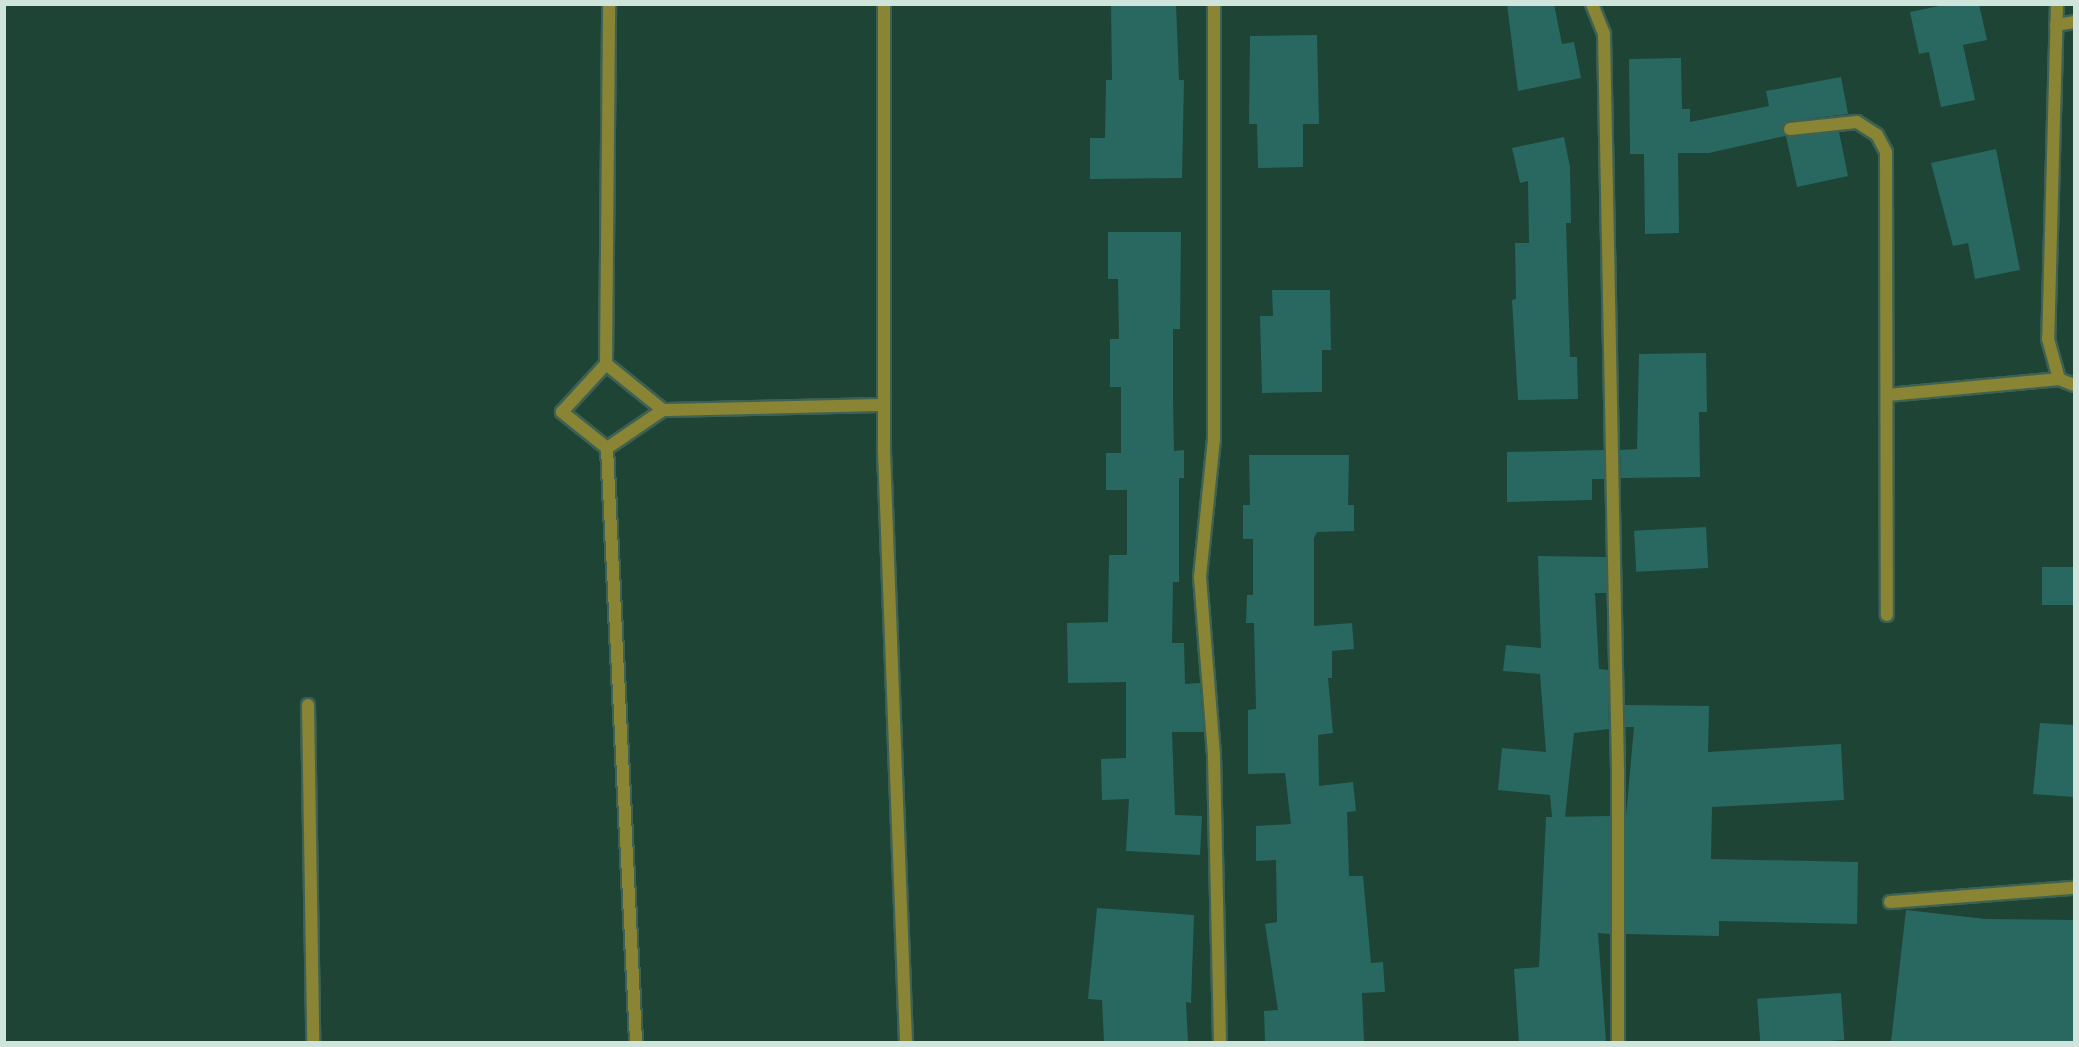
<!DOCTYPE html>
<style>
body{margin:0}
#map{position:relative;width:2079px;height:1047px;overflow:hidden;background:#1d4435;font-family:"PT Sans Narrow",sans-serif}
div>[style]{position:absolute}
.building>*{inset:0;background:#296861;transform-origin:0 0}
.roads{filter:drop-shadow(2px 0 #3d6153) drop-shadow(-2px 0 #3d6153) drop-shadow(0 2px #3d6153) drop-shadow(0 -2px #3d6153)}
.service>*{height:12px;margin:-6px;padding:0 6px;transform-origin:6px;border-radius:6px;background:#8a8435}
.minor>*{height:12px;margin:-6px;padding:0 6px;transform-origin:6px;border-radius:6px;background:#8a8435}
span{translate:-50% -50%;white-space:nowrap;text-align:center;line-height:1.15;-webkit-text-stroke:6px #1d4435;paint-order:stroke}
.frame{position:absolute;inset:0;border:6px solid #cfe4da;pointer-events:none}
</style>
<div id="map">
<div class="building">
<div style="clip-path:polygon(1111px 4px,1176px 4px,1179px 80px,1184px 80px,1182px 178px,1090px 179px,1090px 138px,1105px 138px,1106px 80px,1112px 80px)"></div>
<div style="clip-path:polygon(1507px 4px,1554px 4px,1562px 44px,1574px 42px,1581px 78px,1518px 91px)"></div>
<div style="clip-path:polygon(1949px 4px,1979px 4px,1987px 40px,1963px 45px,1975px 100px,1941px 107px,1929px 52px,1919px 54px,1910px 12px)"></div>
<div style="clip-path:polygon(1317px 35px,1319px 124px,1303px 124px,1303px 167px,1258px 168px,1257px 124px,1249px 124px,1250px 36px)"></div>
<div style="clip-path:polygon(1681px 58px,1682px 109px,1690px 109px,1690px 122px,1769px 106px,1766px 91px,1841px 77px,1848px 114px,1789px 121px,1782px 126px,1785px 136px,1709px 153px,1678px 153px,1679px 233px,1645px 234px,1644px 154px,1630px 154px,1629px 59px)"></div>
<div style="clip-path:polygon(1839px 132px,1848px 176px,1797px 187px,1786px 136px)"></div>
<div style="clip-path:polygon(1564px 137px,1570px 167px,1571px 223px,1566px 223px,1570px 357px,1577px 357px,1578px 399px,1518px 400px,1512px 300px,1516px 299px,1515px 243px,1529px 243px,1528px 181px,1520px 183px,1512px 148px)"></div>
<div style="clip-path:polygon(1996px 149px,2020px 270px,1975px 279px,1968px 243px,1953px 246px,1931px 163px)"></div>
<div style="clip-path:polygon(1108px 232px,1181px 232px,1180px 329px,1173px 329px,1173px 398px,1174px 451px,1184px 450px,1184px 478px,1179px 478px,1179px 582px,1173px 582px,1172px 643px,1184px 643px,1185px 684px,1200px 683px,1204px 732px,1172px 732px,1175px 815px,1202px 816px,1200px 855px,1126px 851px,1129px 799px,1102px 800px,1101px 759px,1126px 758px,1126px 682px,1068px 683px,1067px 623px,1108px 622px,1109px 555px,1127px 555px,1127px 490px,1106px 490px,1106px 453px,1121px 453px,1121px 387px,1110px 387px,1110px 339px,1119px 339px,1118px 279px,1108px 279px)"></div>
<div style="clip-path:polygon(1272px 290px,1330px 290px,1331px 350px,1322px 350px,1322px 392px,1262px 393px,1260px 316px,1273px 316px)"></div>
<div style="clip-path:polygon(1706px 353px,1707px 412px,1699px 412px,1700px 477px,1621px 478px,1620px 450px,1637px 449px,1639px 354px)"></div>
<div style="clip-path:polygon(1604px 450px,1604px 479px,1592px 479px,1592px 500px,1507px 502px,1507px 452px)"></div>
<div style="clip-path:polygon(1249px 455px,1349px 455px,1348px 505px,1354px 505px,1354px 531px,1317px 532px,1314px 538px,1314px 626px,1352px 623px,1354px 649px,1332px 651px,1332px 678px,1328px 678px,1333px 733px,1318px 735px,1319px 786px,1353px 782px,1356px 811px,1347px 812px,1349px 876px,1363px 876px,1371px 963px,1383px 962px,1385px 992px,1362px 993px,1364px 1041px,1265px 1042px,1264px 1011px,1278px 1010px,1265px 924px,1277px 922px,1276px 860px,1256px 861px,1256px 826px,1291px 824px,1285px 773px,1248px 774px,1248px 710px,1256px 709px,1254px 623px,1246px 623px,1247px 595px,1253px 595px,1253px 539px,1243px 539px,1243px 505px,1250px 505px)"></div>
<div style="left:1706px;top:527px;width:41px;height:72px;rotate:87deg"></div>
<div style="clip-path:polygon(1538px 556px,1606px 557px,1606px 593px,1595px 593px,1599px 669px,1608px 670px,1609px 729px,1574px 733px,1565px 817px,1552px 817px,1550px 795px,1498px 790px,1502px 748px,1546px 752px,1540px 674px,1503px 671px,1506px 645px,1541px 648px)"></div>
<div style="left:2074px;top:567px;width:38px;height:32px;rotate:90deg"></div>
<div style="clip-path:polygon(1625px 705px,1709px 706px,1708px 752px,1841px 744px,1844px 800px,1712px 807px,1711px 859px,1858px 862px,1857px 924px,1719px 921px,1719px 936px,1626px 934px,1626px 816px,1634px 727px,1625px 727px)"></div>
<div style="clip-path:polygon(2040px 723px,2074px 725px,2074px 797px,2033px 794px)"></div>
<div style="clip-path:polygon(1610px 816px,1610px 934px,1598px 933px,1606px 1042px,1519px 1042px,1514px 969px,1539px 967px,1546px 817px)"></div>
<div style="clip-path:polygon(1097px 908px,1194px 915px,1191px 1003px,1186px 1002px,1188px 1042px,1104px 1042px,1102px 1000px,1088px 999px)"></div>
<div style="clip-path:polygon(1906px 910px,1986px 919px,2074px 920px,2074px 1042px,1891px 1042px)"></div>
<div style="left:1841px;top:993px;width:47px;height:84px;rotate:86deg"></div>
</div>
<div class="roads">
<div class="service">
<div style="left:884px;top:4px;width:447px;rotate:90deg"></div>
<div style="left:884px;top:451px;width:591px;rotate:87.87deg"></div>
<div style="left:606px;top:364px;width:73px;rotate:38.9deg"></div>
<div style="left:663px;top:410px;width:68px;rotate:145.8deg"></div>
<div style="left:607px;top:448px;width:58px;rotate:-141.3deg"></div>
<div style="left:562px;top:412px;width:65px;rotate:-47.5deg"></div>
<div style="left:606px;top:364px;width:360px;rotate:-89.5deg"></div>
<div style="left:663px;top:410px;width:221px;rotate:-1.3deg"></div>
<div style="left:607px;top:448px;width:595px;rotate:87.2deg"></div>
<div style="left:308px;top:705px;width:337px;rotate:89.1deg"></div>
<div style="left:1890px;top:902px;width:185px;rotate:-4.4deg"></div>
</div>
<div class="minor">
<div style="left:1214px;top:4px;width:435px;rotate:90deg"></div>
<div style="left:1214px;top:439px;width:139px;rotate:95.8deg"></div>
<div style="left:1200px;top:577px;width:180px;rotate:85.5deg"></div>
<div style="left:1214px;top:756px;width:286px;rotate:88.8deg"></div>
<div style="left:1592px;top:4px;width:32px;rotate:68deg"></div>
<div style="left:1604px;top:34px;width:738px;rotate:88.91deg"></div>
<div style="left:1618px;top:772px;width:270px;rotate:90deg"></div>
<div style="left:2057px;top:4px;width:335px;rotate:91.5deg"></div>
<div style="left:2048px;top:339px;width:41px;rotate:74.6deg"></div>
<div style="left:2059px;top:379px;width:16px;rotate:22deg"></div>
<div style="left:2056px;top:25px;width:18px;rotate:-9deg"></div>
<div style="left:1790px;top:129px;width:67px;rotate:-6deg"></div>
<div style="left:1857px;top:122px;width:24px;rotate:33deg"></div>
<div style="left:1877px;top:135px;width:19px;rotate:62deg"></div>
<div style="left:1886px;top:152px;width:463px;rotate:89.9deg"></div>
<div style="left:1888px;top:395px;width:172px;rotate:-5.3deg"></div>
</div>
</div>
<div class="frame"></div>
</div>
